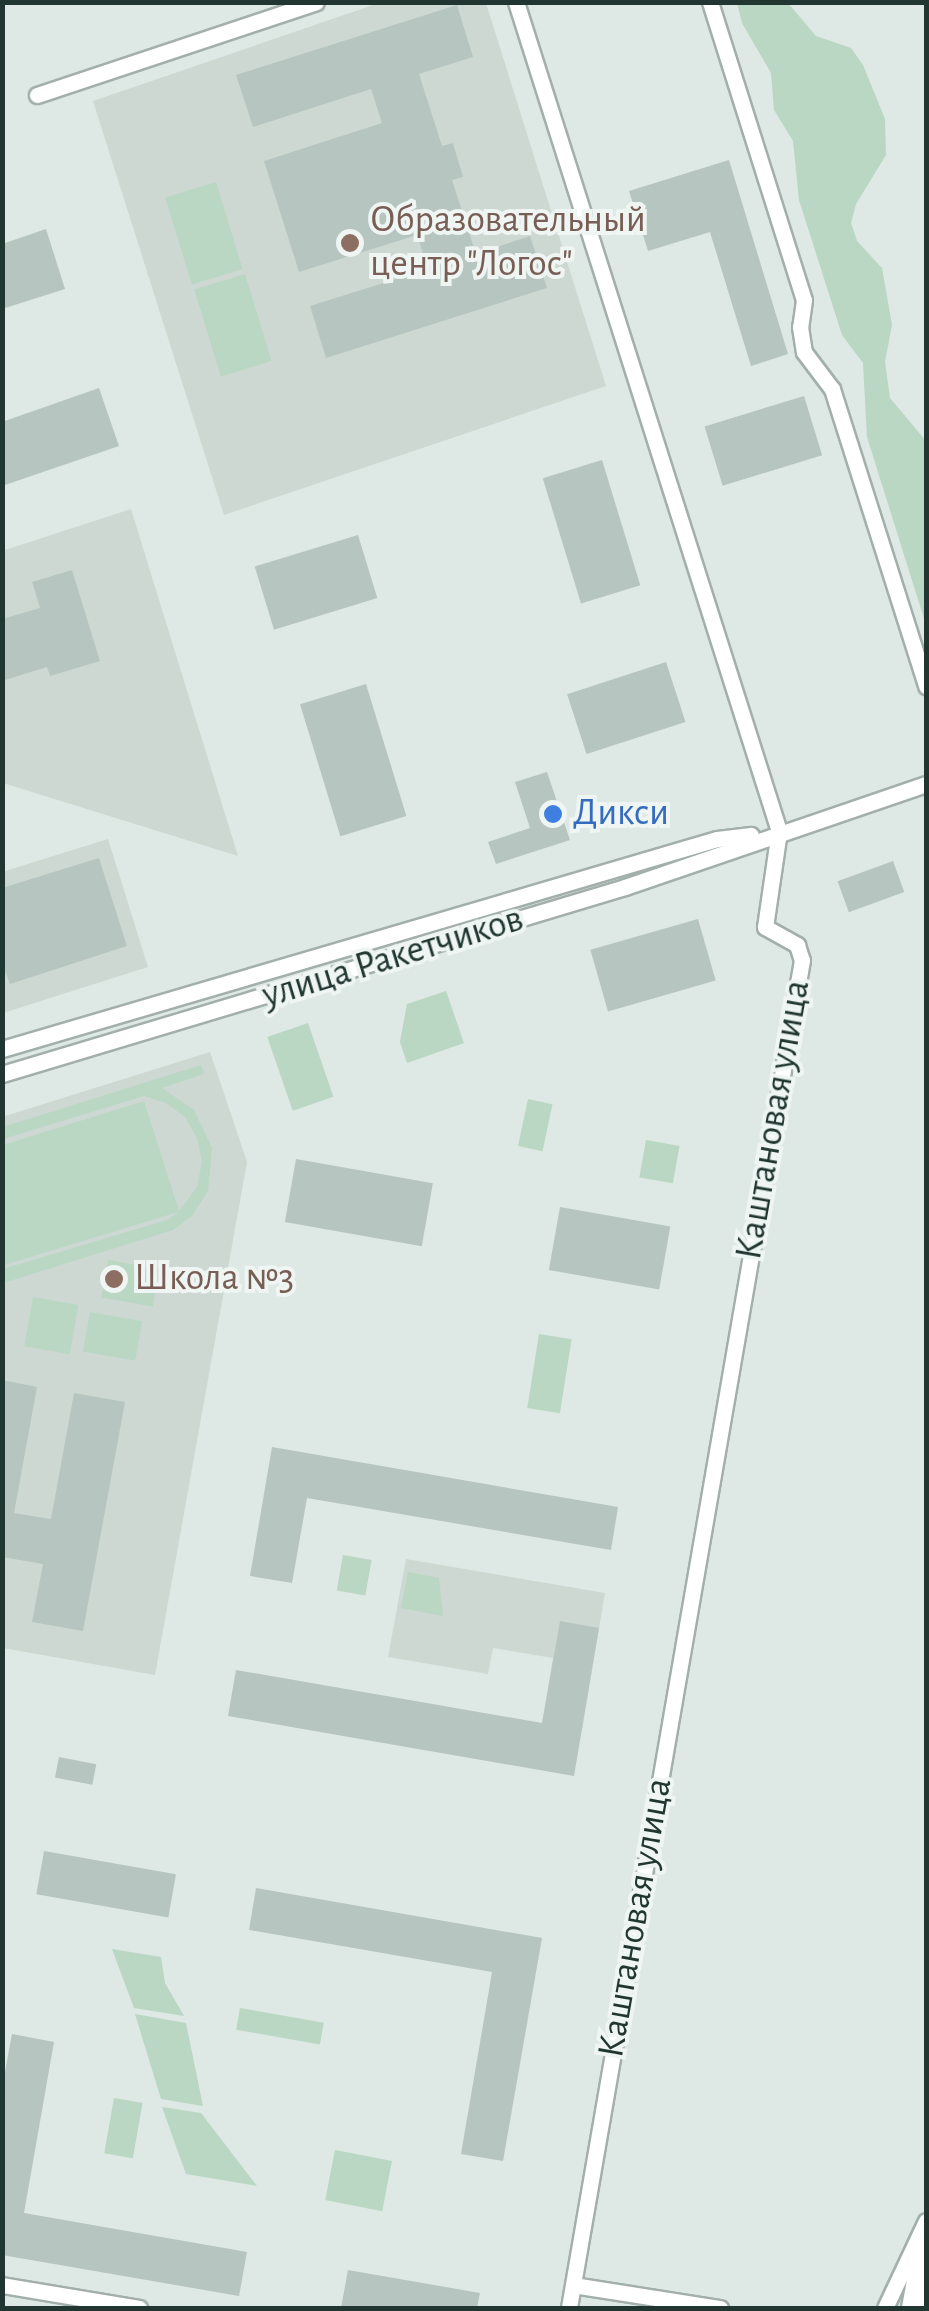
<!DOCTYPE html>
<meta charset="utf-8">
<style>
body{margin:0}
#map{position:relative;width:929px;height:2311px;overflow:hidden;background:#dee8e4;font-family:"Alegreya Sans",sans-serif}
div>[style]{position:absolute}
.built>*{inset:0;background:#cdd8d3}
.green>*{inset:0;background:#b9d7c2;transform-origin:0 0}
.building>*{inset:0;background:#b7c5c0;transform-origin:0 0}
.roads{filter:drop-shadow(2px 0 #a2afab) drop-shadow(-2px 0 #a2afab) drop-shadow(0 2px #a2afab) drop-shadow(0 -2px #a2afab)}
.street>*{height:15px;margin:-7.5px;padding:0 7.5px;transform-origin:7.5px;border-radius:7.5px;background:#fff}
.secondary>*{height:22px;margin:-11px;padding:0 11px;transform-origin:11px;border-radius:11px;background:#fff}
.dots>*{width:28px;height:28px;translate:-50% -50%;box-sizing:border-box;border:5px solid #eef5f2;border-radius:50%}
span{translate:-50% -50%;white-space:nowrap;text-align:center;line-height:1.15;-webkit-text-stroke:8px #eef5f2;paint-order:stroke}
.education-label{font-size:38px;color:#785e54}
.left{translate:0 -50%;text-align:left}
.shop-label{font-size:38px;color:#366cbe}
.street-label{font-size:38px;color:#213631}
.frame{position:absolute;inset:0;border:5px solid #213631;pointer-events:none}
</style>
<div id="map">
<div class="built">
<div style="clip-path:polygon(379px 3px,486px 3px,606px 386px,224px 515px,93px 101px)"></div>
<div style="clip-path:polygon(131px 509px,238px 856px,3px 783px,2px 551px)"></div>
<div style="clip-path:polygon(108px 839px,148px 967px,3px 1013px,2px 872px)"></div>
<div style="clip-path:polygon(210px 1052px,247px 1162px,155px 1675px,3px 1648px,2px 1117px)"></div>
<div style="clip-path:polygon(406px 1559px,605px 1593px,582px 1730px,542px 1723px,553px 1658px,493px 1648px,488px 1674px,388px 1657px)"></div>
</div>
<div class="green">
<div style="clip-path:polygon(737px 3px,788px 3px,816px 36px,851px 48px,863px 65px,885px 119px,886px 155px,856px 204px,851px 223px,857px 241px,882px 268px,892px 325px,885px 362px,890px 398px,926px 441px,926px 625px,867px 437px,863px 363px,842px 335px,799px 200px,793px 141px,774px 110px,771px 73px,742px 23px)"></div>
<div style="left:216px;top:182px;width:91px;height:53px;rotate:73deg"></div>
<div style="left:245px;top:274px;width:91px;height:53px;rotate:73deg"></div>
<div style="clip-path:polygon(446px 991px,464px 1043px,407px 1063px,400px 1042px,407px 1004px)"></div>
<div style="left:308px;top:1023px;width:78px;height:43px;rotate:71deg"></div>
<div style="clip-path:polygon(201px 1065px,204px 1074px,162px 1088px,194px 1110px,212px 1148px,208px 1191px,192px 1216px,173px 1230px,3px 1283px,3px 1269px,167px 1220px,178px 1212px,4px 1265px,3px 1145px,144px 1101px,179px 1211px,197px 1187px,202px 1162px,197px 1138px,185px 1117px,166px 1103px,144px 1096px,3px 1139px,3px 1127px)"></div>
<div style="left:528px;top:1099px;width:25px;height:48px;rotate:12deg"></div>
<div style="left:646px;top:1140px;width:34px;height:38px;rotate:10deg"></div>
<div style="left:108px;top:1260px;width:52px;height:38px;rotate:10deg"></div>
<div style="left:33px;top:1297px;width:46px;height:50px;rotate:10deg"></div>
<div style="left:90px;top:1312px;width:53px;height:40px;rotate:10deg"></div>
<div style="left:539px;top:1334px;width:33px;height:75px;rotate:9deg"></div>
<div style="left:343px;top:1555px;width:29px;height:36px;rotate:10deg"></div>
<div style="clip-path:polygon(408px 1572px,439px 1578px,443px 1616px,401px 1608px)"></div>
<div style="clip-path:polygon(112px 1949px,161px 1957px,165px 1983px,184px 2016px,134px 2008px)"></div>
<div style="left:240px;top:2008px;width:85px;height:22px;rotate:10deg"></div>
<div style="clip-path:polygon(135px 2014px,186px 2023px,203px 2106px,161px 2099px)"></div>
<div style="left:114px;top:2098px;width:29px;height:56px;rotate:10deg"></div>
<div style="clip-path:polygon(162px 2107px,201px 2113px,257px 2186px,186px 2174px)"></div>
<div style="left:335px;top:2150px;width:58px;height:51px;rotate:11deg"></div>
</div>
<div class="building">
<div style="clip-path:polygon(457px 5px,473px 57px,419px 74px,442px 146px,453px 143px,463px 177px,452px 180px,476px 254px,530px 236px,547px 288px,326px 358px,310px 306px,428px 269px,417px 235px,299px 272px,264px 161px,382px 123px,371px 89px,253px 127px,236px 75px)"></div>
<div style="clip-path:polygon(729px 160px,788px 354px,751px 366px,710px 232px,648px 251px,629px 191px)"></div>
<div style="clip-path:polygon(46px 229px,65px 289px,2px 309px,2px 244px)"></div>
<div style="clip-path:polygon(99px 388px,119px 446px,2px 486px,2px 422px)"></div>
<div style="left:804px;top:396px;width:62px;height:104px;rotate:73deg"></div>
<div style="left:602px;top:460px;width:131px;height:62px;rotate:73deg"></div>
<div style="left:358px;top:535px;width:66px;height:108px;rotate:73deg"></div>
<div style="clip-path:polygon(72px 570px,100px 661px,50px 676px,47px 667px,2px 681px,2px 619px,40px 608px,32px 582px)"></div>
<div style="left:666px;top:662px;width:63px;height:104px;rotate:72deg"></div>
<div style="left:366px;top:684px;width:138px;height:69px;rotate:73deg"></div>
<div style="clip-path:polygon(547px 772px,570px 840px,496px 864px,488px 842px,530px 828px,515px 782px)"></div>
<div style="clip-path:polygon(99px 858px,127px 946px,10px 984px,2px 962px,2px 888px)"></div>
<div style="left:893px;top:861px;width:33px;height:59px;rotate:70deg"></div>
<div style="left:698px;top:919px;width:64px;height:112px;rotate:74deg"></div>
<div style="left:296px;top:1159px;width:139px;height:64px;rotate:10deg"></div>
<div style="left:560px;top:1207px;width:112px;height:64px;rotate:10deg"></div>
<div style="clip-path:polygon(2px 1380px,37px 1387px,14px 1513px,51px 1519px,74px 1393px,125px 1402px,83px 1631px,32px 1622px,43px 1564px,2px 1557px)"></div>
<div style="clip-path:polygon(272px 1447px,618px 1507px,611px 1550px,307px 1498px,292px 1583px,250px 1576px)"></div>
<div style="clip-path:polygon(560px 1621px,599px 1628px,574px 1776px,228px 1716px,236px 1670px,542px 1723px)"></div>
<div style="left:59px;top:1757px;width:38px;height:21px;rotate:11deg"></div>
<div style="left:44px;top:1851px;width:134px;height:44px;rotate:10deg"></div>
<div style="clip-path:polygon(256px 1888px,542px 1938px,503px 2161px,461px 2154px,492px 1972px,249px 1930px)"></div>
<div style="clip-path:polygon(12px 2034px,54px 2042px,24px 2213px,247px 2252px,239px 2296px,2px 2255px,2px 2088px)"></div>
<div style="clip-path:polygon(348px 2270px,480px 2293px,477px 2308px,341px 2308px)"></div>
</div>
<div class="roads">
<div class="street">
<div style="left:516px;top:2px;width:870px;rotate:72.4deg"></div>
<div style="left:779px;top:831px;width:97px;rotate:98.3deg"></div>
<div style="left:765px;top:927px;width:37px;rotate:29deg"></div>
<div style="left:797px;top:945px;width:16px;rotate:72deg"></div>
<div style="left:802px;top:960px;width:1368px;rotate:99.81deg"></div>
<div style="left:710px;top:2px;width:312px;rotate:72.5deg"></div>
<div style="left:804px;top:300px;width:27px;rotate:98deg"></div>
<div style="left:800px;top:327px;width:25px;rotate:81deg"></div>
<div style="left:804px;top:352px;width:46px;rotate:52.9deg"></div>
<div style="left:832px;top:389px;width:312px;rotate:72.4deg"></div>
<div style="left:37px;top:95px;width:294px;rotate:-18.4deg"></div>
<div style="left:2px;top:1049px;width:745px;rotate:-16.37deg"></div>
<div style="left:717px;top:839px;width:34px;rotate:-7deg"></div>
<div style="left:2px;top:1074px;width:650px;rotate:-16.71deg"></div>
<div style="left:625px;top:887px;width:318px;rotate:-18.9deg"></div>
<div style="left:2px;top:2285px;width:139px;rotate:9.5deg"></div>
<div style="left:573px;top:2285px;width:149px;rotate:8.9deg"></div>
<div style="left:885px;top:2308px;width:96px;rotate:-64.8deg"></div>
</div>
<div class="secondary">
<div style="left:913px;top:2308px;width:72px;rotate:-79.6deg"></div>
</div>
</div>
<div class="dots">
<div style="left:350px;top:243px;background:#8d6e63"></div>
<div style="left:553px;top:814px;background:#3f7fe0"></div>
<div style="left:114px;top:1279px;background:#8d6e63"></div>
</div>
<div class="education-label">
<span class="left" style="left:370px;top:243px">Образовательный<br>центр "Логос"</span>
<span class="left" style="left:134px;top:1279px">Школа №3</span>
</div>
<div class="shop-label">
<span class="left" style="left:573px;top:814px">Дикси</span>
</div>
<div class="street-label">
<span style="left:393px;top:958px;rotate:-17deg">улица Ракетчиков</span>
<span style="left:774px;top:1120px;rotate:-80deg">Каштановая улица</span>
<span style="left:636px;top:1918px;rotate:-80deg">Каштановая улица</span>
</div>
<div class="frame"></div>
</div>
